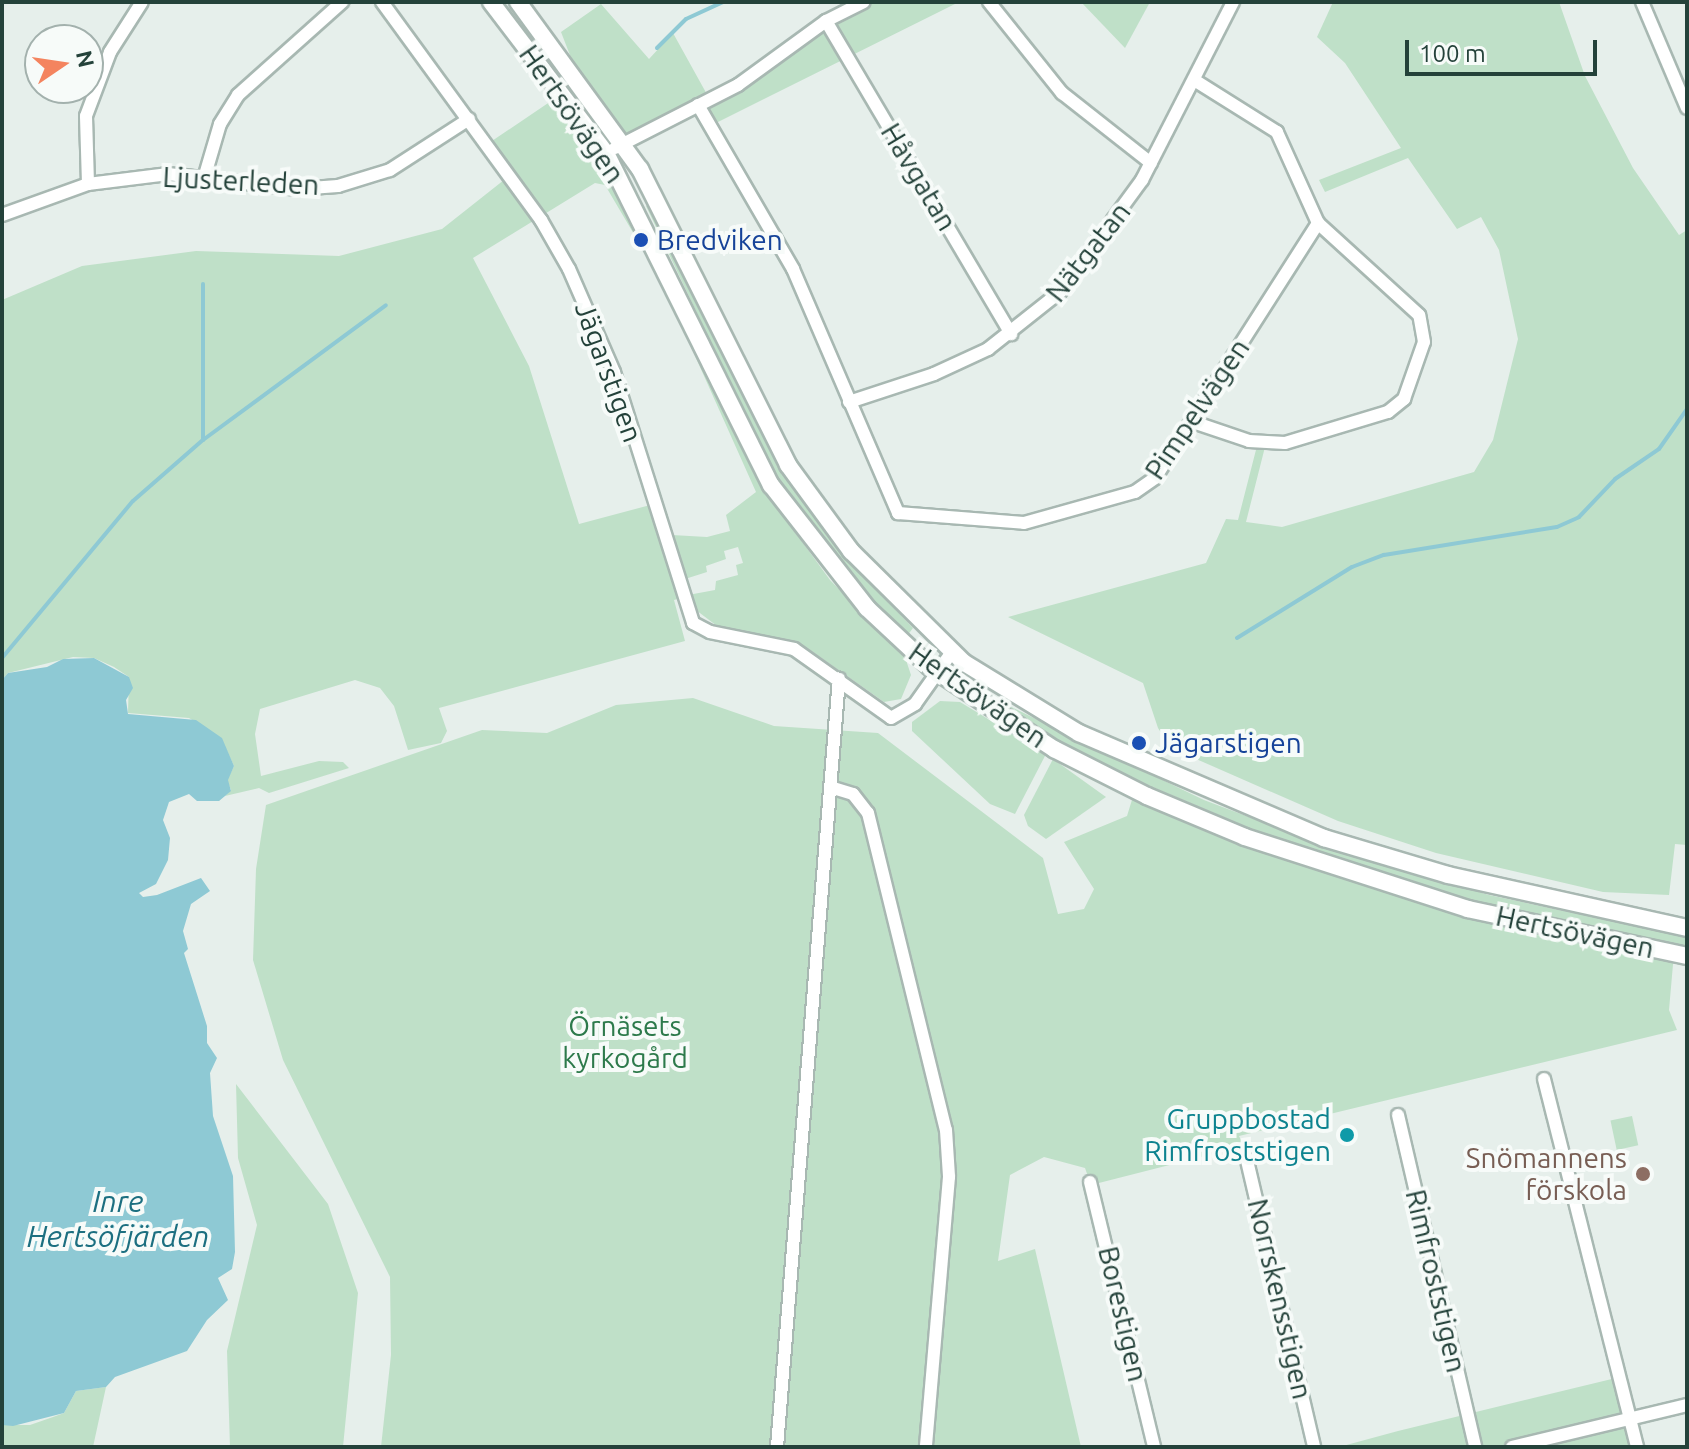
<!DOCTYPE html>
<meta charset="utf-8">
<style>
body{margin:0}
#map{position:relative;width:1689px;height:1449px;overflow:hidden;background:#e6efeb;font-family:Ubuntu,sans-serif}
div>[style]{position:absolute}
.green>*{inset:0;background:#bfe0c8;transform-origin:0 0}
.water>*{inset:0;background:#8ec9d4}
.stream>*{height:4px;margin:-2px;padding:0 2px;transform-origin:2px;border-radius:2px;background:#8ec9d4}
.roads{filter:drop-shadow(2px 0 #a8b8b2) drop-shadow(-2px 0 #a8b8b2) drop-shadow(0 2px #a8b8b2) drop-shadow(0 -2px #a8b8b2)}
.street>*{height:12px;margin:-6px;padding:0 6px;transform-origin:6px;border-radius:6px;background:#fff}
.secondary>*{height:16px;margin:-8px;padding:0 8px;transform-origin:8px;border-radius:8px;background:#fff}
.dots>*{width:22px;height:22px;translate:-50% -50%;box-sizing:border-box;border:4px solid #f7fbf9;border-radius:50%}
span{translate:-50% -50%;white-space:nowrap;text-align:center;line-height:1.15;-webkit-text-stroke:8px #f7fbf9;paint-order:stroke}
.street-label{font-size:28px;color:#24423a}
.transit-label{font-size:28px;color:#164399}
.left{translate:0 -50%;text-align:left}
.park-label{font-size:28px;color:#2d7a4b}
.culture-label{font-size:28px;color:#0d838f}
.right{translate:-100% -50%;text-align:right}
.education-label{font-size:28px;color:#785e54}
.water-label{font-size:30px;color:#1c6f80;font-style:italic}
.frame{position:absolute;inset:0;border:4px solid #24423a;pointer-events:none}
.north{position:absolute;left:24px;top:24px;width:80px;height:80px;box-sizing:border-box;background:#f7fbf9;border:2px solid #a3b1ad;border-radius:50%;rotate:77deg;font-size:22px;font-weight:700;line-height:32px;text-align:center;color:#24423a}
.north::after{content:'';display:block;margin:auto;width:28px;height:36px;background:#f4845f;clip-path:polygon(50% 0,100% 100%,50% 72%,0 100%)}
.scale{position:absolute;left:1405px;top:40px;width:192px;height:36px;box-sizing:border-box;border:4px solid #24423a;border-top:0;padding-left:10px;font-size:24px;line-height:28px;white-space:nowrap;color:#24423a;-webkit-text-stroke:6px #f7fbf9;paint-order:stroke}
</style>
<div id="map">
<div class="green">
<div style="clip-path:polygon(869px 2px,959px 2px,710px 126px,697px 105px,623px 143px,580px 81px,561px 32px,601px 4px,649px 59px,673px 33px,709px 98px)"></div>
<div style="clip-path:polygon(1081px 2px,1150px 2px,1125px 48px)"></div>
<div style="clip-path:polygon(1333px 2px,1559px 2px,1585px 76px,1633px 168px,1679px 235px,1687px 230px,1687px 845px,1675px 844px,1669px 895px,1603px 892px,1436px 853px,1338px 821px,1171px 748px,1158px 728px,1143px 683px,1008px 617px,1206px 563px,1226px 519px,1238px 520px,1258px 442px,1266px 443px,1246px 522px,1282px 527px,1474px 472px,1493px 440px,1518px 339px,1499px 250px,1481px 217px,1457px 229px,1408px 158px,1325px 192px,1319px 180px,1401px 148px,1345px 63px,1317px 37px)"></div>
<div style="clip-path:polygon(560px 95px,605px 153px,763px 488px,830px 580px,905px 657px,911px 675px,901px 699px,884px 702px,810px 650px,717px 626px,692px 607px,688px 595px,715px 590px,716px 581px,738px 575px,736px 565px,743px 563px,738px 547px,724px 551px,726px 559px,706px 566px,707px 572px,685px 579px,672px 535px,707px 537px,730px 531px,726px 515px,756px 492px,661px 280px,605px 185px,595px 183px,473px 258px,529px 366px,579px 524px,654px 504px,681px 598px,674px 600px,685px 641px,439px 708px,447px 731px,441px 743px,408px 750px,394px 706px,380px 688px,355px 680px,260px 709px,255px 734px,261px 776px,319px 761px,343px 762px,349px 768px,269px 793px,259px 788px,225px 796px,231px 790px,227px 780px,234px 766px,221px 738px,189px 718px,128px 713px,129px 677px,114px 667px,94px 658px,73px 657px,8px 673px,2px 680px,2px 300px,82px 266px,196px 251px,339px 256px,442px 229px,509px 176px,486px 145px)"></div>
<div style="clip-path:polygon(651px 203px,785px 474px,845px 557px,913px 628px,907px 636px,875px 605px,776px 479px,646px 206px)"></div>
<div style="clip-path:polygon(693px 698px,774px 726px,878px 733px,1043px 858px,1058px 914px,1084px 909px,1094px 889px,1064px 842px,1127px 816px,1135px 790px,1369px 880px,1674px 953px,1669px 1010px,1677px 1030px,1239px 1136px,1244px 1146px,1091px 1185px,1085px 1168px,1044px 1157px,1010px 1175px,998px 1261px,1035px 1249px,1081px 1447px,381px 1447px,391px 1355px,390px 1277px,283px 1060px,253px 960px,256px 869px,266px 805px,482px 730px,547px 733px,616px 705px)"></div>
<div style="clip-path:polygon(940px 701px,960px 702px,1046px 754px,1015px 814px,990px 804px,912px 731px,912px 722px)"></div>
<div style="clip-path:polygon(1007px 705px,1204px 800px,1347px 854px,1489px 895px,1687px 937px,1687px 947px,1488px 905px,1266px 835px,1126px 776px,1005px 711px)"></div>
<div style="clip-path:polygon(1053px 759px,1106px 797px,1046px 839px,1028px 826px,1024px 815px)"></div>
<div style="clip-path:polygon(236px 1084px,328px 1204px,358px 1293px,343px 1447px,230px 1447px,227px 1351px,257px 1225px,238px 1158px)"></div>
<div style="left:1632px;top:1116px;width:30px;height:22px;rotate:78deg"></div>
<div style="clip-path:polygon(1620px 1377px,1642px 1447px,1339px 1447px,1398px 1431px)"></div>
<div style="clip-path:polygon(106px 1387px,93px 1447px,2px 1447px,2px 1425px,30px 1425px,53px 1417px,64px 1413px,76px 1391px)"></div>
</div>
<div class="water">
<div style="clip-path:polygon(94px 658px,129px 677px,133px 688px,126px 700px,128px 714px,196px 720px,222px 738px,234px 766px,228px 780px,231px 791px,219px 801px,197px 801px,189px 794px,169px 802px,163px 820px,170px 838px,168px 860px,156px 884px,139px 893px,143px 897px,157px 895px,201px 878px,210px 891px,191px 904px,183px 931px,188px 949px,184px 953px,207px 1026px,207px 1043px,217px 1058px,210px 1073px,213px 1116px,233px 1176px,235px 1252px,232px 1269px,218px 1278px,228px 1300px,207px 1320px,187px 1351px,115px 1377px,106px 1387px,76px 1391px,64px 1413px,13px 1426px,2px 1425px,2px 680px,8px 673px,47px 667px,63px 659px)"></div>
</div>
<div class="stream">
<div style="left:657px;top:48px;width:41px;rotate:-45deg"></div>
<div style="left:686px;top:19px;width:41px;rotate:-24.7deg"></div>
<div style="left:203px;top:440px;width:156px;rotate:-90deg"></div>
<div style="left:1237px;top:638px;width:135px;rotate:-31.7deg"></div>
<div style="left:1352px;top:567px;width:34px;rotate:-21deg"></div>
<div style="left:1384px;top:555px;width:175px;rotate:-9.2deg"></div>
<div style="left:1557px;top:527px;width:24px;rotate:-24deg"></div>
<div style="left:1579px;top:517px;width:52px;rotate:-46.5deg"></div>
<div style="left:1615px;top:479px;width:53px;rotate:-34.3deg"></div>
<div style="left:1659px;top:449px;width:49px;rotate:-55deg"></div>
<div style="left:2px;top:658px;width:204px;rotate:-50.2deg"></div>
<div style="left:133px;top:501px;width:93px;rotate:-41.1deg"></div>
<div style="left:203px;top:440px;width:227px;rotate:-36.4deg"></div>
</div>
<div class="roads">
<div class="street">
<div style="left:382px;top:2px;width:270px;rotate:53.9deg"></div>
<div style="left:541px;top:220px;width:56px;rotate:60.3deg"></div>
<div style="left:569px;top:269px;width:112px;rotate:66.4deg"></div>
<div style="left:614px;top:372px;width:263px;rotate:72.5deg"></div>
<div style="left:693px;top:623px;width:19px;rotate:28deg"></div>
<div style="left:710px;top:632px;width:86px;rotate:11.4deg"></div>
<div style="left:794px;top:649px;width:119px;rotate:35.4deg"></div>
<div style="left:891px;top:718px;width:28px;rotate:-30deg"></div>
<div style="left:915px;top:704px;width:64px;rotate:-54.6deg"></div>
<div style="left:989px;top:2px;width:117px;rotate:51.3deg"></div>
<div style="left:1062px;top:93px;width:113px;rotate:38.2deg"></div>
<div style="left:1642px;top:2px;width:115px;rotate:67deg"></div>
<div style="left:826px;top:21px;width:364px;rotate:59.4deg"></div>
<div style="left:698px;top:105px;width:190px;rotate:59.9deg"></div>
<div style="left:793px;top:269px;width:266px;rotate:66.7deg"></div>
<div style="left:898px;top:513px;width:126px;rotate:4.5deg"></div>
<div style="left:1024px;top:523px;width:115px;rotate:-15.6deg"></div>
<div style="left:1135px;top:492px;width:24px;rotate:-35deg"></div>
<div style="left:1155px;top:478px;width:303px;rotate:-57.4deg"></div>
<div style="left:1318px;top:223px;width:100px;rotate:-114.3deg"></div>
<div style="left:1277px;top:132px;width:98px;rotate:-147.9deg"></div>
<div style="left:615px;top:148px;width:138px;rotate:-27.1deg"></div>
<div style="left:738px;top:85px;width:109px;rotate:-36deg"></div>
<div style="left:826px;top:21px;width:42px;rotate:-26.6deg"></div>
<div style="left:205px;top:175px;width:53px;rotate:-73.6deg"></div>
<div style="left:220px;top:124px;width:34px;rotate:-58deg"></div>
<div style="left:238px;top:95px;width:140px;rotate:-41.8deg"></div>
<div style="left:88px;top:184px;width:68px;rotate:-91.7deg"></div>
<div style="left:86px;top:116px;width:68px;rotate:-69.4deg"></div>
<div style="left:110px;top:52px;width:59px;rotate:-57.4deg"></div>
<div style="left:2px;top:215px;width:91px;rotate:-19.8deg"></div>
<div style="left:88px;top:184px;width:81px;rotate:-7.1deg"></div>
<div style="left:168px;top:174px;width:130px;rotate:6.6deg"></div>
<div style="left:297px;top:189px;width:41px;rotate:-4.2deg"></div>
<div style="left:338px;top:186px;width:54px;rotate:-17.1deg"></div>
<div style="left:390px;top:170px;width:94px;rotate:-32.8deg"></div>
<div style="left:849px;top:402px;width:89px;rotate:-18.2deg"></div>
<div style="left:934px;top:374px;width:60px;rotate:-24.8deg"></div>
<div style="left:988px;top:349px;width:92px;rotate:-38.4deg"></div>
<div style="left:1060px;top:292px;width:139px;rotate:-53.8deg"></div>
<div style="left:1142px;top:180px;width:200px;rotate:-62.9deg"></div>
<div style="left:1193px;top:422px;width:59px;rotate:18.7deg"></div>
<div style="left:1249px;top:441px;width:36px;rotate:3deg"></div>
<div style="left:1285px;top:443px;width:108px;rotate:-16.8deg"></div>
<div style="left:1388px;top:412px;width:21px;rotate:-39deg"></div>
<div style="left:1404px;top:399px;width:60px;rotate:-70.7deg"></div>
<div style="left:1424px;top:342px;width:27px;rotate:-100deg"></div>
<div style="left:1419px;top:315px;width:137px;rotate:-137.7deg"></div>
<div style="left:830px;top:787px;width:24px;rotate:17deg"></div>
<div style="left:853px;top:794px;width:24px;rotate:52deg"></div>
<div style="left:868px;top:813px;width:326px;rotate:76.2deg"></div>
<div style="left:946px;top:1130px;width:47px;rotate:86.3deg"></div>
<div style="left:949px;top:1177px;width:271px;rotate:94.9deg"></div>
<div style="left:1544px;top:1079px;width:380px;rotate:75.8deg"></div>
<div style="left:1398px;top:1115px;width:341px;rotate:76.9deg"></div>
<div style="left:1245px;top:1152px;width:303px;rotate:76.8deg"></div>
<div style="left:1090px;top:1182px;width:273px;rotate:76.4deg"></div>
<div style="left:777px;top:1447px;width:771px;rotate:-85.39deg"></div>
<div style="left:1512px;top:1447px;width:180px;rotate:-13.5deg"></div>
</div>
<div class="secondary">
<div style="left:491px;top:2px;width:190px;rotate:52.7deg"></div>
<div style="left:606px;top:153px;width:371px;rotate:63.6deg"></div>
<div style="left:771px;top:485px;width:156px;rotate:52deg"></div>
<div style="left:867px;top:608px;width:86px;rotate:43.1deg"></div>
<div style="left:930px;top:667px;width:149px;rotate:33.5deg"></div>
<div style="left:1054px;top:749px;width:104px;rotate:26.8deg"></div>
<div style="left:1147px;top:796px;width:106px;rotate:22.7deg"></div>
<div style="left:1245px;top:837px;width:234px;rotate:17.9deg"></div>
<div style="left:1468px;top:909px;width:224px;rotate:12.1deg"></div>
<div style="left:518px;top:2px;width:207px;rotate:53.9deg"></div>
<div style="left:640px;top:169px;width:331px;rotate:63.4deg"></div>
<div style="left:788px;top:465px;width:107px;rotate:53.8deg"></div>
<div style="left:851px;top:551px;width:158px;rotate:44.7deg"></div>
<div style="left:963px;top:662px;width:136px;rotate:31.5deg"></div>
<div style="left:1079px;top:733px;width:267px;rotate:23.2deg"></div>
<div style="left:1324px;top:838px;width:129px;rotate:16.6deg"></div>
<div style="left:1448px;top:875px;width:245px;rotate:12.5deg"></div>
</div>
</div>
<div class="dots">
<div style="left:641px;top:240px;background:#1a4fb4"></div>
<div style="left:1139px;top:743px;background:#1a4fb4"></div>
<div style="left:1347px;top:1135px;background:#0f9aa8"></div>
<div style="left:1643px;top:1174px;background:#8d6e63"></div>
</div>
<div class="street-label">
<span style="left:572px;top:114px;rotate:55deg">Hertsövägen</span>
<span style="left:919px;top:177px;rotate:59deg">Håvgatan</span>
<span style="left:241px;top:181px;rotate:3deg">Ljusterleden</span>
<span style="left:1088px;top:252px;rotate:-52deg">Nätgatan</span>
<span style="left:609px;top:372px;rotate:70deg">Jägarstigen</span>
<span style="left:1197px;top:409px;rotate:-56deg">Pimpelvägen</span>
<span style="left:978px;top:695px;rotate:35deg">Hertsövägen</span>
<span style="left:1575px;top:932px;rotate:12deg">Hertsövägen</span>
<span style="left:1436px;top:1281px;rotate:77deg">Rimfroststigen</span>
<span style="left:1280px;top:1299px;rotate:77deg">Norrskensstigen</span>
<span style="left:1123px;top:1314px;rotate:77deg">Borestigen</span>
</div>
<div class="transit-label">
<span class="left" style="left:657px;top:240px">Bredviken</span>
<span class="left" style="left:1155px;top:743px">Jägarstigen</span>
</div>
<div class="park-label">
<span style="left:625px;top:1042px">Örnäsets<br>kyrkogård</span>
</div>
<div class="culture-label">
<span class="right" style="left:1331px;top:1135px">Gruppbostad<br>Rimfroststigen</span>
</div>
<div class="education-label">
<span class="right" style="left:1627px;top:1174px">Snömannens<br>förskola</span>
</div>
<div class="water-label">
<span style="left:118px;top:1218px">Inre<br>Hertsöfjärden</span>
</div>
<div class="frame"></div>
<div class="north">N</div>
<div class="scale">100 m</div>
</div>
